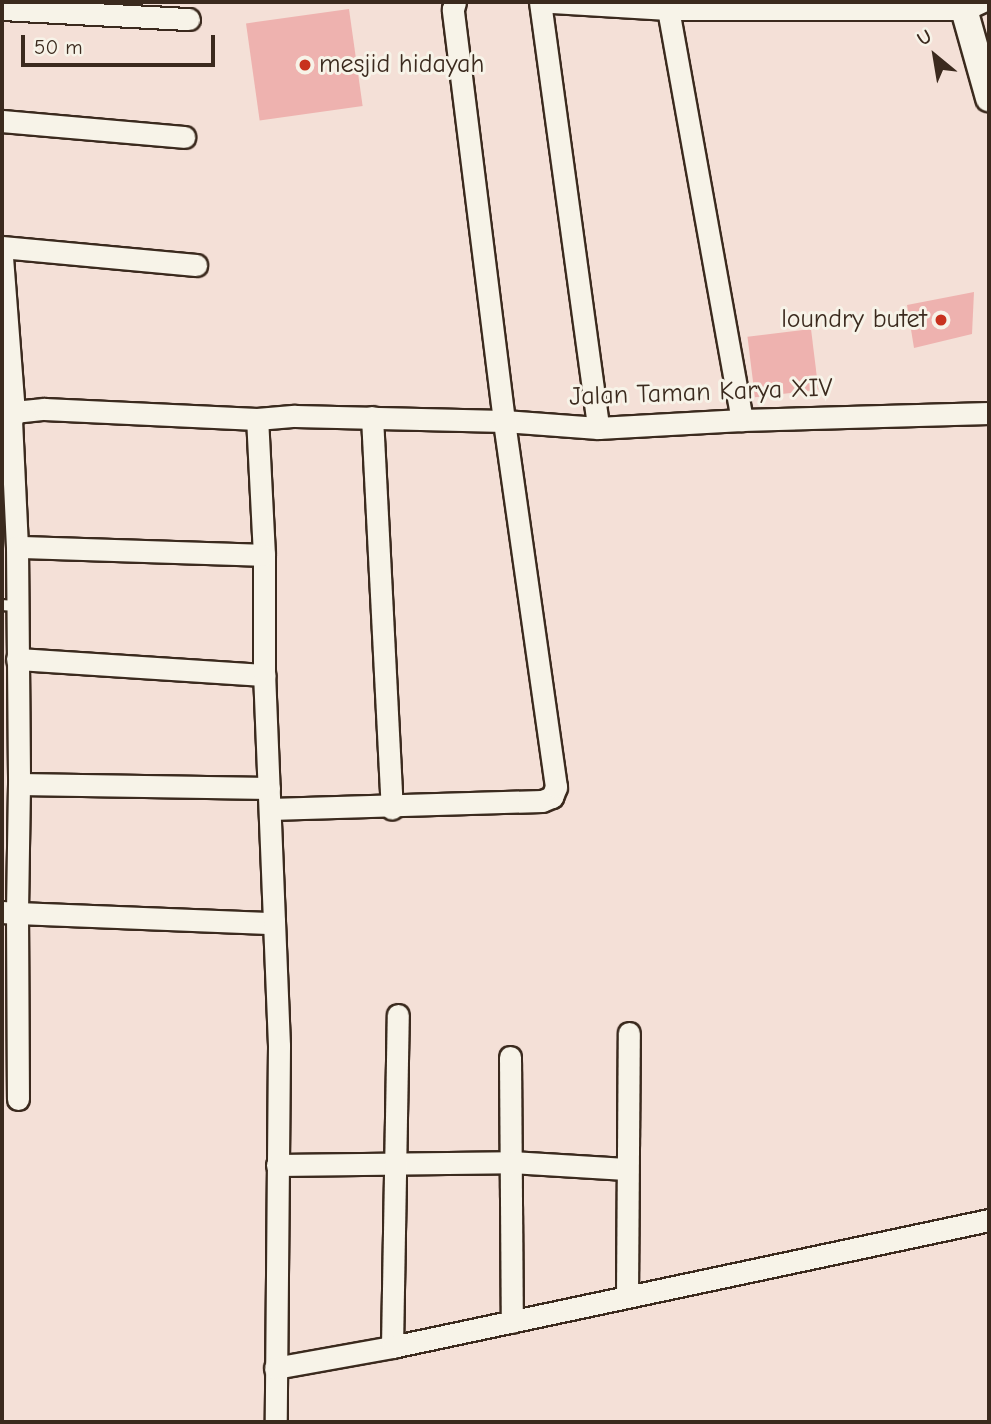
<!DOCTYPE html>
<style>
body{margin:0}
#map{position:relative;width:991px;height:1424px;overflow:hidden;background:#f4e0d7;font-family:"Comic Neue",sans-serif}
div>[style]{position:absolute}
.building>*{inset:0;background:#eeb2af;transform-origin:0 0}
.roads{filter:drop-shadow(2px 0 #3b2a1e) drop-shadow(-2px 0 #3b2a1e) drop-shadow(0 2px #3b2a1e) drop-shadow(0 -2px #3b2a1e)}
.service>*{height:10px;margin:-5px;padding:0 5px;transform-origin:5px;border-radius:5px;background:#f7f3e8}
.minor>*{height:21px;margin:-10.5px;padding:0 10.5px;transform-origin:10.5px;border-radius:10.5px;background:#f7f3e8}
.tertiary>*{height:26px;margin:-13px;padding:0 13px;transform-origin:13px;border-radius:13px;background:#f7f3e8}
.dots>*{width:19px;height:19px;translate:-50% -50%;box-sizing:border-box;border:4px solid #f7f3e8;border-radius:50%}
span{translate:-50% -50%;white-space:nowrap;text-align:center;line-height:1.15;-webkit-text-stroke:6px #f7f3e8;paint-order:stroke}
.poi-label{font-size:26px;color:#3b2a1e}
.left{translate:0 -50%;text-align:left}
.right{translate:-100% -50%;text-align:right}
.street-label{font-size:26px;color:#3b2a1e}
.frame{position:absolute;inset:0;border:4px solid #3b2a1e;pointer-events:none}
.north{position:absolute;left:900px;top:21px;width:70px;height:70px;-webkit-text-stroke:5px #f7f3e8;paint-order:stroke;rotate:330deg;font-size:19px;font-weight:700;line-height:28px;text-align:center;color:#3b2a1e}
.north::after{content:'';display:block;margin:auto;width:24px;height:32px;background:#3b2a1e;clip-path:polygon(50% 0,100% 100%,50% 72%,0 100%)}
.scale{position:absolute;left:21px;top:35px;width:194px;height:32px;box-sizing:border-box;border:4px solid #3b2a1e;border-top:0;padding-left:9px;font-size:21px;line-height:24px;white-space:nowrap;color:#3b2a1e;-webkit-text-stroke:5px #f7f3e8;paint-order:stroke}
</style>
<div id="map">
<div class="building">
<div style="left:349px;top:9px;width:98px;height:104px;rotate:82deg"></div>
<div style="clip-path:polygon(974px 292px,972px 334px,914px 348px,907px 305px)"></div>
<div style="left:811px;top:329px;width:61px;height:64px;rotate:83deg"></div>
</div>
<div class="roads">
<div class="service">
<div style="left:2px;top:605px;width:15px;rotate:4deg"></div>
</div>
<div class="minor">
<div style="left:540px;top:2px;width:430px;rotate:82.2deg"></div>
<div style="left:552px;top:2px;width:116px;rotate:3.5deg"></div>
<div style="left:668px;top:9px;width:298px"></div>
<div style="left:966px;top:9px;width:17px;rotate:-25deg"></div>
<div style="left:2px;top:9px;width:187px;rotate:3.1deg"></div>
<div style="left:668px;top:9px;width:418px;rotate:79.8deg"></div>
<div style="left:2px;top:121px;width:183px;rotate:5deg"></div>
<div style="left:2px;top:247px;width:195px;rotate:5.3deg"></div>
<div style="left:2px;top:257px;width:155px;rotate:85.6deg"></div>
<div style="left:372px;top:417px;width:392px;rotate:87.1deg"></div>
<div style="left:17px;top:547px;width:125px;rotate:-92.7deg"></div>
<div style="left:11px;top:422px;width:10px;rotate:-73deg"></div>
<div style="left:14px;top:412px;width:30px;rotate:-6deg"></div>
<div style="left:44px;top:409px;width:213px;rotate:2.7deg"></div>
<div style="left:264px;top:555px;width:136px;rotate:-92.9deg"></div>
<div style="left:257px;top:419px;width:38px;rotate:-5deg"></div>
<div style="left:295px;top:416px;width:209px;rotate:1.4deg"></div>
<div style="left:504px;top:421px;width:94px;rotate:4.3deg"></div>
<div style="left:598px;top:428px;width:144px;rotate:-3.2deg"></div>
<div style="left:742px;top:420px;width:247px;rotate:-1.6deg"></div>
<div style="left:17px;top:659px;width:248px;rotate:3.7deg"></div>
<div style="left:19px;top:784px;width:250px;rotate:0.9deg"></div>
<div style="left:270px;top:809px;width:272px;rotate:-1.7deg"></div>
<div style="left:542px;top:801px;width:11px;rotate:-22deg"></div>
<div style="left:552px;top:797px;width:11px;rotate:-68deg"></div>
<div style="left:556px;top:787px;width:370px;rotate:-98.1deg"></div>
<div style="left:504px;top:421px;width:415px;rotate:-97.1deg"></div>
<div style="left:453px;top:9px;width:7px;rotate:-74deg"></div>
<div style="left:2px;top:912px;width:15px;rotate:4deg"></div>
<div style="left:17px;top:913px;width:251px;rotate:2.3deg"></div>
<div style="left:268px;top:923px;width:6px;rotate:-18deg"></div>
<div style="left:274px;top:921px;width:246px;rotate:-92.3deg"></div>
<div style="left:264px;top:675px;width:120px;rotate:-90deg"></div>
<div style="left:264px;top:555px;width:247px;rotate:-178.1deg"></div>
<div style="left:17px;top:547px;width:237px;rotate:89.5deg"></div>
<div style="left:19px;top:784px;width:129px;rotate:90.9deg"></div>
<div style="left:17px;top:913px;width:186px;rotate:89.7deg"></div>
<div style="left:274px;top:921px;width:125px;rotate:87.7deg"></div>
<div style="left:279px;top:1046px;width:376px;rotate:90.5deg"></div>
<div style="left:510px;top:1057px;width:265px;rotate:89.6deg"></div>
<div style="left:277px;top:1165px;width:234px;rotate:-0.7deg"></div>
<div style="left:511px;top:1162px;width:115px;rotate:3.5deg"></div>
<div style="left:627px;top:1295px;width:262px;rotate:-89.6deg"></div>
<div style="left:392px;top:1347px;width:332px;rotate:-89deg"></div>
<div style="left:275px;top:1368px;width:119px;rotate:-10.2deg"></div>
<div style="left:392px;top:1347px;width:610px;rotate:-12.01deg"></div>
</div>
<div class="tertiary">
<div style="left:962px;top:2px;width:100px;rotate:74.3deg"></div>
</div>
</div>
<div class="dots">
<div style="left:305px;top:65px;background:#c8321e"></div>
<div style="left:941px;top:320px;background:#c8321e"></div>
</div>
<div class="poi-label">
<span class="left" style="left:319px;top:65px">mesjid hidayah</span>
<span class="right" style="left:927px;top:320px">loundry butet</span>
</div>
<div class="street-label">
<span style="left:701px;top:393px;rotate:-2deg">Jalan Taman Karya XIV</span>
</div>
<div class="frame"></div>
<div class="north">U</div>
<div class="scale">50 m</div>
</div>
